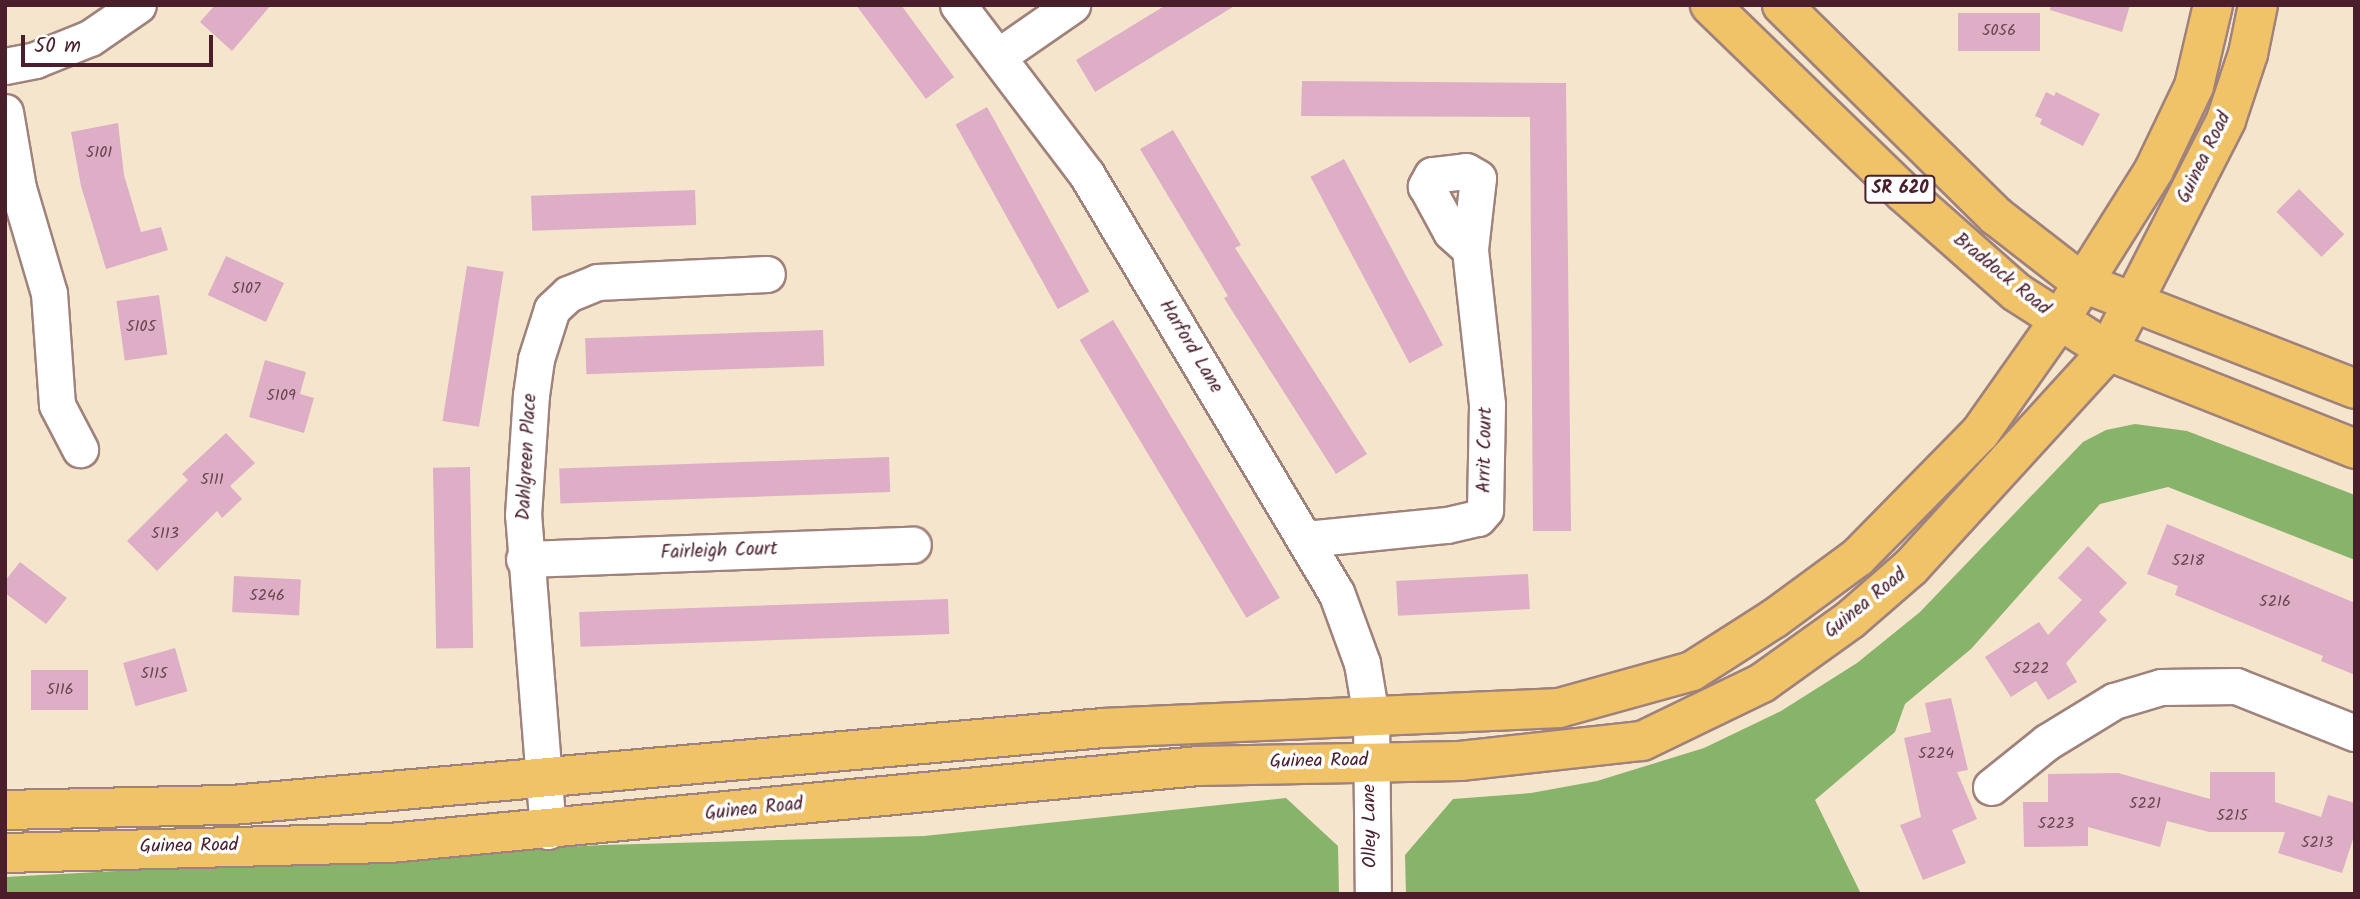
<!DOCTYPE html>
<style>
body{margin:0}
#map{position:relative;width:2360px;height:899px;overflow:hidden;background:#f5e5cd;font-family:Kalam,sans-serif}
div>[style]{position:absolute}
.forest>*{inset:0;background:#88b36b}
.building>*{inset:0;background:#ddaec5;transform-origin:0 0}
.roads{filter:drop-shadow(2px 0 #a0827c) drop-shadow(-2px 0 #a0827c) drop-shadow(0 2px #a0827c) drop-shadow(0 -2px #a0827c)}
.minor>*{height:35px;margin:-17.5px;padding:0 17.5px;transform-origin:17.5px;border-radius:17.5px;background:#fff}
.major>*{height:38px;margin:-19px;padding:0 19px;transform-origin:19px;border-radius:19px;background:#f1c369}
span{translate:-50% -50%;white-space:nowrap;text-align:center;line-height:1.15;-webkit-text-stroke:7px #fff;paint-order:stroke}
.number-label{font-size:16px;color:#6f4352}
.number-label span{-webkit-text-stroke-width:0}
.shield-label span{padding:2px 5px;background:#fff;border:2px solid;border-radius:5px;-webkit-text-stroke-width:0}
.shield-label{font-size:18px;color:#4a1f2b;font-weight:700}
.street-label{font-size:19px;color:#4a1f2b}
.frame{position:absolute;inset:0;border:7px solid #4a1f2b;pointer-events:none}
.scale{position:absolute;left:21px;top:35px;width:192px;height:32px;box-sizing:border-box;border:4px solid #4a1f2b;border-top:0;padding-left:9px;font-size:21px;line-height:24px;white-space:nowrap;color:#4a1f2b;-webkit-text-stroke:5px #fff;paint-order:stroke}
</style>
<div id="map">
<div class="forest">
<div style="clip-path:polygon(2135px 424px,2187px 431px,2355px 495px,2355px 560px,2168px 487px,2100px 504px,1971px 649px,1905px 704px,1895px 732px,1815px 800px,1861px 894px,1406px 894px,1405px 855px,1453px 799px,1531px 793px,1597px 781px,1704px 748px,1781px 711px,1857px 663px,1920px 612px,2083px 442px,2106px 430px)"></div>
<div style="clip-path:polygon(1286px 798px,1338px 846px,1339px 894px,5px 894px,5px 877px,603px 845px,924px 836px)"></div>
</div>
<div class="building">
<div style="clip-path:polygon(215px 5px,271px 5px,232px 51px,200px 22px)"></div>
<div style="clip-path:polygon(856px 5px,901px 5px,954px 77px,926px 99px)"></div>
<div style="clip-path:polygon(1166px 5px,1236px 5px,1095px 92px,1076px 60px)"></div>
<div style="clip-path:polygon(2051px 5px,2130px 5px,2122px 32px,2050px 10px)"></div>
<div style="left:2040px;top:13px;width:38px;height:82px;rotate:90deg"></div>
<div style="clip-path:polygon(1302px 81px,1566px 83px,1571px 531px,1533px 531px,1530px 117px,1301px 116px)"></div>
<div style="clip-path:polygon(2046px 92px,2054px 96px,2056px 92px,2100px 114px,2083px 146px,2040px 124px,2042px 119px,2035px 116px)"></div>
<div style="left:987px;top:107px;width:211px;height:36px;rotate:61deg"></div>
<div style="clip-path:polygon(118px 123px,124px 175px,141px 232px,161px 227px,168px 250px,106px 269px,81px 186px,71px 132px)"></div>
<div style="clip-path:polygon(1173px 130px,1241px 245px,1235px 248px,1367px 454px,1336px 474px,1224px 298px,1228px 296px,1140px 149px)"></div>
<div style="left:1344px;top:159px;width:211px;height:38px;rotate:62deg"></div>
<div style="left:2299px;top:189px;width:64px;height:32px;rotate:45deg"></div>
<div style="left:695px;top:190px;width:35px;height:164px;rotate:88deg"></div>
<div style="left:226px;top:256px;width:64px;height:43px;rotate:25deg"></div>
<div style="left:467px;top:266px;width:37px;height:157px;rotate:9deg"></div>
<div style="left:159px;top:295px;width:60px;height:43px;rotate:82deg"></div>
<div style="left:1113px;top:320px;width:324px;height:39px;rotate:59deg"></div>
<div style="left:823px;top:330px;width:36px;height:238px;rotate:88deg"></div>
<div style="clip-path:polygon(265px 360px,306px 372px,300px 394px,314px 398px,304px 433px,249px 417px)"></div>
<div style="clip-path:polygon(226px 433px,255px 463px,230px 486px,242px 499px,222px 518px,217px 511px,157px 571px,127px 541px,188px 480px,182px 474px)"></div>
<div style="left:889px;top:457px;width:35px;height:330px;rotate:88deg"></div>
<div style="left:470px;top:467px;width:181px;height:37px;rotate:89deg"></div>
<div style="clip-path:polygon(2167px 524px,2355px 603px,2355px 675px,2321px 661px,2323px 656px,2175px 595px,2178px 586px,2147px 574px)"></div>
<div style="clip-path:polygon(2088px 546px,2127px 583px,2099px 612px,2107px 620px,2066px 663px,2077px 682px,2048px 700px,2036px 681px,2011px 697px,1985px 657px,2039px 622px,2048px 635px,2082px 600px,2058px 578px)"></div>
<div style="clip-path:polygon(20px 562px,67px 598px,46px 624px,5px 593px,5px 581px)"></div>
<div style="left:1528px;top:574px;width:35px;height:132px;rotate:87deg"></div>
<div style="left:234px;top:576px;width:67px;height:36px;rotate:3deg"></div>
<div style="left:948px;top:599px;width:35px;height:369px;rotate:88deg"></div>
<div style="left:175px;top:648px;width:45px;height:54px;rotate:74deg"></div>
<div style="left:31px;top:670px;width:57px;height:40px"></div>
<div style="clip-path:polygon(1951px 698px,1968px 770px,1957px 772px,1977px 819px,1952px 830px,1966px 863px,1923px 880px,1900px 825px,1921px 817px,1904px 738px,1931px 732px,1925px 703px)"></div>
<div style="clip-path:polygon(2210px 772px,2275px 772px,2275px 802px,2321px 817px,2328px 795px,2355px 803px,2355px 833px,2342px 873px,2278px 853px,2285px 832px,2209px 832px,2167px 821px,2160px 847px,2088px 827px,2088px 846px,2024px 847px,2023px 802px,2048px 802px,2048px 774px,2118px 773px,2210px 799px)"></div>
</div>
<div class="roads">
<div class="minor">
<div style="left:958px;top:5px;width:213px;rotate:52.8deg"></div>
<div style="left:1087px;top:175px;width:486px;rotate:59.2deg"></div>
<div style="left:1336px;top:592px;width:76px;rotate:69.9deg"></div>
<div style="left:1362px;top:663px;width:54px;rotate:80.4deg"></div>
<div style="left:1371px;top:716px;width:178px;rotate:89.4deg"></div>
<div style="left:1000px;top:55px;width:88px;rotate:-34.8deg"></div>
<div style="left:5px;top:66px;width:31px;rotate:-11deg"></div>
<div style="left:35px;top:60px;width:59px;rotate:-21.8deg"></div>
<div style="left:90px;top:38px;width:58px;rotate:-34.5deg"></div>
<div style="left:5px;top:112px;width:77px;rotate:80.3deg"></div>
<div style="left:18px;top:188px;width:109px;rotate:73.6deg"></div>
<div style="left:49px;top:293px;width:112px;rotate:85.9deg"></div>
<div style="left:57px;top:405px;width:50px;rotate:62.4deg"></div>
<div style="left:1306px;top:539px;width:142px;rotate:-5.7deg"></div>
<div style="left:1447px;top:525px;width:32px;rotate:-13deg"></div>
<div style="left:1478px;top:518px;width:11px;rotate:-49deg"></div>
<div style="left:1485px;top:510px;width:106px;rotate:-88.9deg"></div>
<div style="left:1487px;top:404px;width:156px;rotate:-96.3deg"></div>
<div style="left:1470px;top:249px;width:71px;rotate:-83.6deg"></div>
<div style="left:1478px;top:178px;width:14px;rotate:-150deg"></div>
<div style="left:1466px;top:171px;width:34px;rotate:173deg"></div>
<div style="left:1432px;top:175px;width:13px;rotate:119deg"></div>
<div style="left:1426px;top:186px;width:52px;rotate:61.5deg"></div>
<div style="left:1451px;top:232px;width:25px;rotate:42deg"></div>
<div style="left:524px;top:559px;width:389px;rotate:-2.1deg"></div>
<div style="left:1991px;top:787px;width:72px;rotate:-38.8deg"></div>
<div style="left:2047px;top:742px;width:79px;rotate:-31.5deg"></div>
<div style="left:2114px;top:701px;width:49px;rotate:-16.6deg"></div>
<div style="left:2161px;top:687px;width:75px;rotate:-0.8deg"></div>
<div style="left:2236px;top:686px;width:128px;rotate:21.6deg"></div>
<div style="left:548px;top:831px;width:317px;rotate:-94.5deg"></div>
<div style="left:523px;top:515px;width:120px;rotate:-86.2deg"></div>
<div style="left:531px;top:395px;width:36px;rotate:-82deg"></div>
<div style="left:536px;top:359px;width:52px;rotate:-72.3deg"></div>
<div style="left:552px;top:309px;width:22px;rotate:-43deg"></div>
<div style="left:568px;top:294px;width:31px;rotate:-22deg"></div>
<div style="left:597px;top:282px;width:170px;rotate:-2.7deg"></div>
</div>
<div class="major">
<div style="left:1710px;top:5px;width:269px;rotate:44.1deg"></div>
<div style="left:1903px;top:192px;width:151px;rotate:41.5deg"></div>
<div style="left:2016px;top:292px;width:109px;rotate:32.7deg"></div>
<div style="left:2108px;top:351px;width:266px;rotate:21.6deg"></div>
<div style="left:1782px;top:5px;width:301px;rotate:44.6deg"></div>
<div style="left:1996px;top:216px;width:108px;rotate:37.8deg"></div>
<div style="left:2081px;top:282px;width:294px;rotate:21.3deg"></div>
<div style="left:5px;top:810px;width:227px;rotate:-1.3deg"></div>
<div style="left:232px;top:805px;width:875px;rotate:-5.05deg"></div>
<div style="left:1104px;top:728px;width:455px;rotate:-2.5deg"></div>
<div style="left:1559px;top:708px;width:138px;rotate:-15.5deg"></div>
<div style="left:1692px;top:671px;width:98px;rotate:-32.6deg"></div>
<div style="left:1775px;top:618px;width:103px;rotate:-36.3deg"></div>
<div style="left:1858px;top:557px;width:174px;rotate:-45.5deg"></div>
<div style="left:1980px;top:433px;width:137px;rotate:-54.8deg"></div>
<div style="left:2059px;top:321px;width:178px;rotate:-57.8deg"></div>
<div style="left:2154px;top:170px;width:93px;rotate:-64.5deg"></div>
<div style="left:2194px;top:86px;width:83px;rotate:-76.8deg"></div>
<div style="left:5px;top:853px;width:385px;rotate:-1.5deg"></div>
<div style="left:390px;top:843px;width:812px;rotate:-5.44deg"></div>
<div style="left:1198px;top:766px;width:262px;rotate:-1.1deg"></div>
<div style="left:1460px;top:761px;width:183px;rotate:-6.3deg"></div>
<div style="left:1642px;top:741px;width:133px;rotate:-25.8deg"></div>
<div style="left:1762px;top:683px;width:108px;rotate:-35.6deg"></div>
<div style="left:1850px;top:620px;width:81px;rotate:-41deg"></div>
<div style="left:1911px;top:567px;width:292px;rotate:-47.6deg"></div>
<div style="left:2108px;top:351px;width:259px;rotate:-62.9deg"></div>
<div style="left:2226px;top:120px;width:70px;rotate:-71.6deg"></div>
<div style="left:2248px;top:54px;width:50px;rotate:-78.5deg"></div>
</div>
</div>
<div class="number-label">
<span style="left:1999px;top:31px">5056</span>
<span style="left:99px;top:153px">5101</span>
<span style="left:246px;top:289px">5107</span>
<span style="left:141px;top:327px">5105</span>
<span style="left:281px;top:396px">5109</span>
<span style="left:212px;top:480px">5111</span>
<span style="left:165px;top:534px">5113</span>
<span style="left:2188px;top:561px">5218</span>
<span style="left:267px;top:596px">5246</span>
<span style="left:2275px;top:602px">5216</span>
<span style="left:2031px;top:669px">5222</span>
<span style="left:154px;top:674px">5115</span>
<span style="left:60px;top:690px">5116</span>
<span style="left:1936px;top:754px">5224</span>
<span style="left:2145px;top:804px">5221</span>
<span style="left:2232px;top:816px">5215</span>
<span style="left:2056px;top:824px">5223</span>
<span style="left:2317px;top:843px">5213</span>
</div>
<div class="shield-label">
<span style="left:1900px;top:189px">SR 620</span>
</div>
<div class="street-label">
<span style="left:2205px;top:158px;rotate:-64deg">Guinea Road</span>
<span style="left:2001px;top:275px;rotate:39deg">Braddock Road</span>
<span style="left:1190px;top:347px;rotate:59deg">Harford Lane</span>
<span style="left:1486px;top:450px;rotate:-89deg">Arrit Court</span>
<span style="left:528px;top:457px;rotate:-87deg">Dahlgreen Place</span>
<span style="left:719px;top:552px;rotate:-2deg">Fairleigh Court</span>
<span style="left:1866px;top:604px;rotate:-39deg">Guinea Road</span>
<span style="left:1319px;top:762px;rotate:-1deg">Guinea Road</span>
<span style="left:754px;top:810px;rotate:-6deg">Guinea Road</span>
<span style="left:1371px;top:826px;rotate:-91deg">Olley Lane</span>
<span style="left:189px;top:847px;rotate:-1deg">Guinea Road</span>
</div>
<div class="frame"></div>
<div class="scale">50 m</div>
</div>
